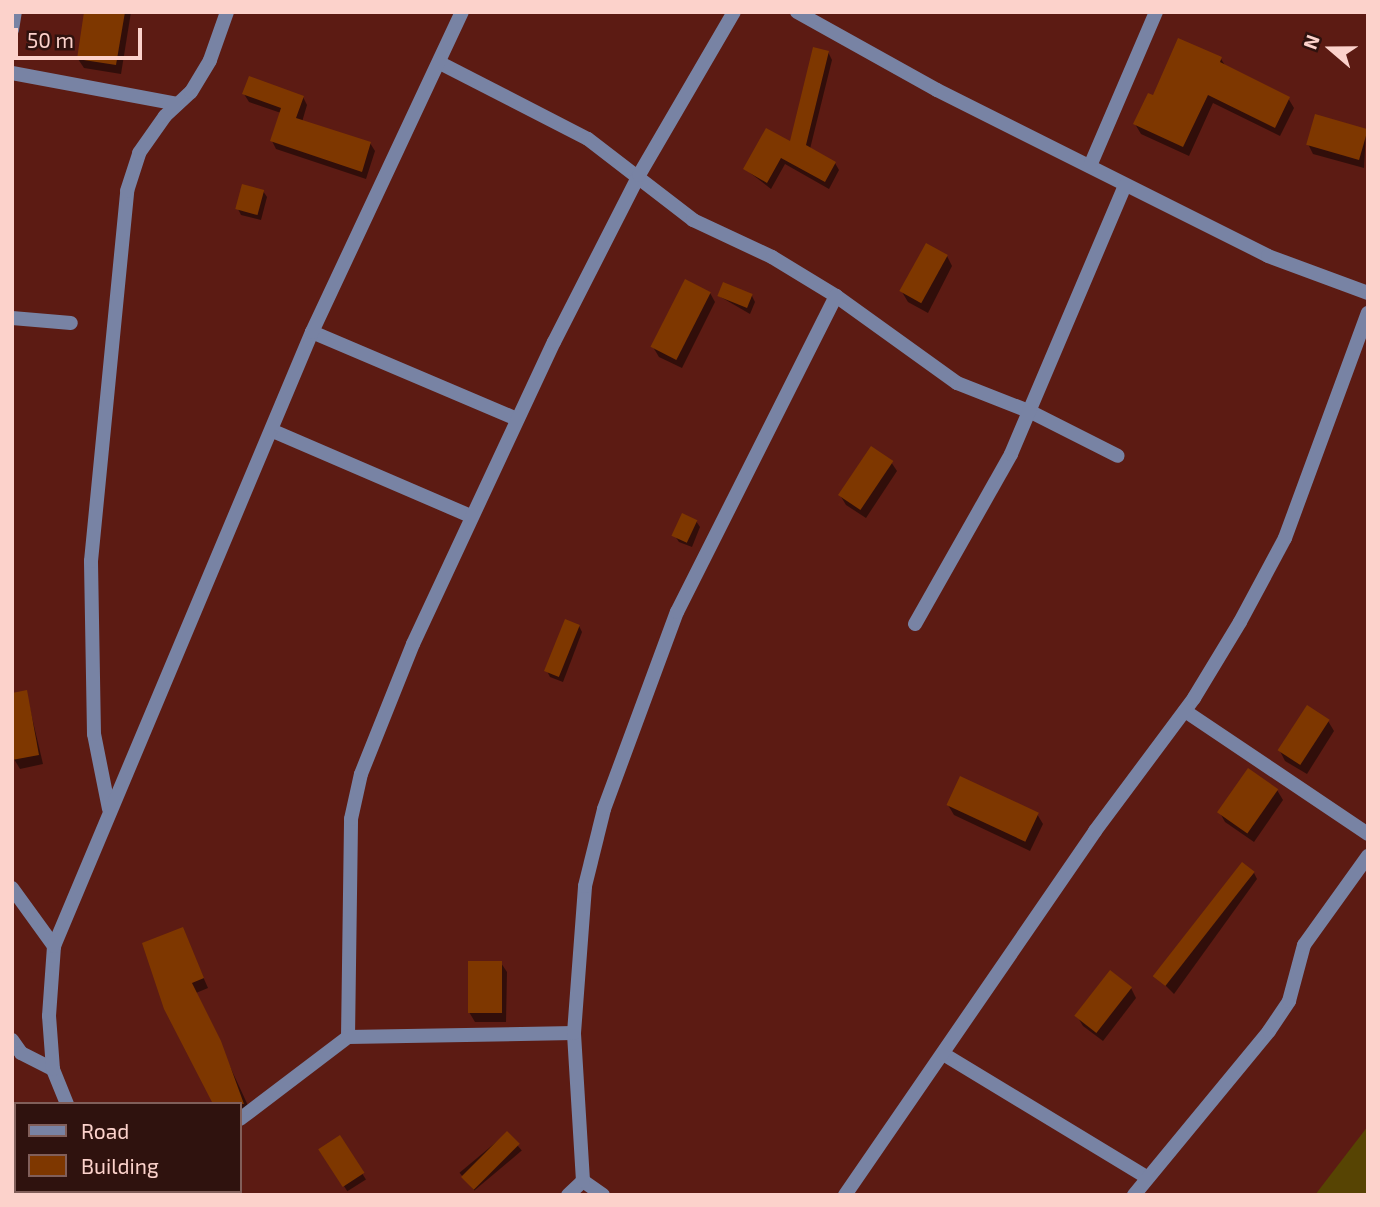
<!DOCTYPE html>
<style>
body{margin:0}
#map{position:relative;width:1380px;height:1207px;overflow:hidden;background:#5c1b13;font-family:"Exo 2",sans-serif}
div>[style]{position:absolute}
.green>*{inset:0;background:#574403}
.shadow>*{inset:0;background:#0007;transform-origin:0 0}
.building>*{inset:0;background:#7e3700;transform-origin:0 0}
.street>*{height:14px;margin:-7px;padding:0 7px;transform-origin:7px;border-radius:7px;background:#7883a4}
span{translate:-50% -50%;white-space:nowrap;text-align:center;line-height:1.15;-webkit-text-stroke:6px #2f120e;paint-order:stroke}
.frame{position:absolute;inset:0;border:14px solid #fcd2cb;pointer-events:none}
.legend{position:absolute;left:14px;top:1102px;width:228px;height:91px;box-sizing:border-box;background:#2f120e;border:2px solid #815f5a;margin:0;padding:9px 12px;list-style:none;font-size:21px;color:#fcd2cb}
.legend li{display:flex;align-items:center;gap:14px;height:35px}
.legend b{width:35px;border:2px solid #815f5a}
.north{position:absolute;left:1296px;top:14px;width:70px;height:70px;-webkit-text-stroke:5px #2f120e;paint-order:stroke;rotate:290deg;font-size:19px;font-weight:700;line-height:28px;text-align:center;color:#fcd2cb}
.north::after{content:'';display:block;margin:auto;width:24px;height:32px;background:#fcd2cb;clip-path:polygon(50% 0,100% 100%,50% 72%,0 100%)}
.scale{position:absolute;left:14px;top:28px;width:128px;height:32px;box-sizing:border-box;border:4px solid #fcd2cb;border-top:0;padding-left:9px;font-size:21px;line-height:24px;white-space:nowrap;color:#fcd2cb;-webkit-text-stroke:5px #2f120e;paint-order:stroke}
</style>
<div id="map">
<div class="green">
<div style="clip-path:polygon(1368px 1126px,1368px 1195px,1315px 1195px)"></div>
</div>
<div class="shadow">
<div style="clip-path:polygon(86px 12px,131px 12px,121px 74px,84px 68px,78px 59px)"></div>
<div style="clip-path:polygon(828px 52px,832px 60px,810px 149px,835px 163px,839px 170px,829px 189px,785px 164px,771px 189px,745px 169px,791px 144px)"></div>
<div style="clip-path:polygon(1221px 59px,1226px 67px,1288px 98px,1294px 108px,1280px 136px,1213px 103px,1189px 156px,1141px 134px,1135px 124px,1154px 97px)"></div>
<div style="clip-path:polygon(244px 94px,303px 97px,307px 105px,302px 122px,370px 143px,375px 151px,366px 179px,276px 149px,272px 141px,281px 113px,249px 102px)"></div>
<div style="clip-path:polygon(1366px 131px,1364px 168px,1313px 154px,1308px 144px)"></div>
<div style="clip-path:polygon(263px 191px,267px 197px,261px 220px,241px 215px,238px 209px)"></div>
<div style="clip-path:polygon(947px 256px,952px 266px,928px 313px,908px 302px,902px 292px)"></div>
<div style="clip-path:polygon(710px 293px,715px 302px,682px 368px,659px 357px,653px 347px)"></div>
<div style="clip-path:polygon(719px 296px,752px 296px,755px 302px,750px 314px)"></div>
<div style="clip-path:polygon(891px 462px,897px 471px,866px 518px,846px 505px,840px 495px)"></div>
<div style="clip-path:polygon(696px 521px,700px 527px,692px 547px,679px 542px,675px 536px)"></div>
<div style="clip-path:polygon(579px 626px,582px 632px,563px 682px,550px 677px,547px 671px)"></div>
<div style="clip-path:polygon(26px 692px,43px 764px,20px 769px,14px 759px)"></div>
<div style="clip-path:polygon(1328px 721px,1334px 731px,1307px 774px,1285px 761px,1280px 751px)"></div>
<div style="clip-path:polygon(1277px 790px,1283px 800px,1254px 842px,1225px 822px,1220px 813px)"></div>
<div style="clip-path:polygon(948px 805px,1037px 814px,1043px 824px,1030px 851px,954px 815px)"></div>
<div style="clip-path:polygon(1254px 873px,1257px 879px,1174px 994px,1159px 979px)"></div>
<div style="clip-path:polygon(182px 929px,208px 988px,196px 993px,251px 1112px,240px 1120px,240px 1104px,166px 1008px)"></div>
<div style="clip-path:polygon(501px 963px,507px 972px,506px 1022px,475px 1022px,469px 1012px)"></div>
<div style="clip-path:polygon(1131px 988px,1136px 998px,1103px 1041px,1083px 1026px,1077px 1016px)"></div>
<div style="left:507px;top:1133px;width:23px;height:62px;rotate:50deg"></div>
<div style="left:340px;top:1138px;width:49px;height:22px;rotate:58deg"></div>
</div>
<div class="building">
<div style="clip-path:polygon(84px 12px,125px 12px,116px 65px,77px 59px)"></div>
<div style="clip-path:polygon(1178px 38px,1222px 57px,1220px 62px,1290px 97px,1275px 128px,1208px 95px,1183px 147px,1133px 124px,1148px 93px,1153px 95px)"></div>
<div style="clip-path:polygon(813px 47px,829px 51px,806px 145px,836px 162px,825px 182px,781px 158px,767px 183px,743px 169px,766px 128px,790px 141px)"></div>
<div style="clip-path:polygon(249px 76px,304px 96px,296px 118px,371px 142px,362px 172px,270px 141px,281px 108px,242px 94px)"></div>
<div style="left:1315px;top:114px;width:55px;height:32px;rotate:16deg"></div>
<div style="left:242px;top:184px;width:23px;height:26px;rotate:15deg"></div>
<div style="left:926px;top:243px;width:25px;height:55px;rotate:29deg"></div>
<div style="left:685px;top:279px;width:29px;height:76px;rotate:27deg"></div>
<div style="left:723px;top:282px;width:32px;height:15px;rotate:22deg"></div>
<div style="left:871px;top:446px;width:27px;height:59px;rotate:34deg"></div>
<div style="left:682px;top:513px;width:17px;height:25px;rotate:25deg"></div>
<div style="left:565px;top:619px;width:16px;height:56px;rotate:22deg"></div>
<div style="clip-path:polygon(27px 690px,39px 755px,12px 760px,12px 693px)"></div>
<div style="left:1307px;top:705px;width:27px;height:54px;rotate:33deg"></div>
<div style="left:1248px;top:768px;width:37px;height:54px;rotate:35deg"></div>
<div style="left:960px;top:776px;width:87px;height:32px;rotate:25deg"></div>
<div style="left:1242px;top:862px;width:16px;height:145px;rotate:38deg"></div>
<div style="clip-path:polygon(183px 927px,204px 978px,192px 983px,221px 1041px,244px 1104px,213px 1104px,164px 1009px,142px 943px)"></div>
<div style="left:468px;top:961px;width:34px;height:52px"></div>
<div style="left:1110px;top:970px;width:28px;height:58px;rotate:38deg"></div>
<div style="left:507px;top:1131px;width:18px;height:65px;rotate:45deg"></div>
<div style="left:340px;top:1135px;width:45px;height:26px;rotate:57deg"></div>
</div>
<div class="street">
<div style="left:797px;top:12px;width:160px;rotate:29.1deg"></div>
<div style="left:937px;top:90px;width:370px;rotate:26.6deg"></div>
<div style="left:1268px;top:256px;width:107px;rotate:20.3deg"></div>
<div style="left:12px;top:30px;width:18px;rotate:-81deg"></div>
<div style="left:440px;top:63px;width:166px;rotate:27.2deg"></div>
<div style="left:588px;top:139px;width:133px;rotate:37.6deg"></div>
<div style="left:693px;top:220px;width:87px;rotate:25.1deg"></div>
<div style="left:772px;top:257px;width:75px;rotate:31.4deg"></div>
<div style="left:836px;top:296px;width:149px;rotate:35.7deg"></div>
<div style="left:957px;top:383px;width:79px;rotate:21.4deg"></div>
<div style="left:1031px;top:412px;width:97px;rotate:26.8deg"></div>
<div style="left:12px;top:73px;width:168px;rotate:10.6deg"></div>
<div style="left:1090px;top:166px;width:168px;rotate:-66.8deg"></div>
<div style="left:12px;top:318px;width:59px;rotate:4.8deg"></div>
<div style="left:312px;top:332px;width:223px;rotate:23deg"></div>
<div style="left:273px;top:431px;width:215px;rotate:23.3deg"></div>
<div style="left:915px;top:624px;width:195px;rotate:-60.5deg"></div>
<div style="left:1011px;top:454px;width:292px;rotate:-67deg"></div>
<div style="left:1185px;top:711px;width:220px;rotate:33.9deg"></div>
<div style="left:109px;top:809px;width:76px;rotate:-101.3deg"></div>
<div style="left:94px;top:734px;width:173px;rotate:-91deg"></div>
<div style="left:91px;top:561px;width:372px;rotate:-84.4deg"></div>
<div style="left:127px;top:191px;width:40px;rotate:-72deg"></div>
<div style="left:139px;top:153px;width:45px;rotate:-54.9deg"></div>
<div style="left:165px;top:116px;width:35px;rotate:-43deg"></div>
<div style="left:191px;top:92px;width:37px;rotate:-59deg"></div>
<div style="left:210px;top:60px;width:51px;rotate:-70.5deg"></div>
<div style="left:12px;top:888px;width:72px;rotate:54.1deg"></div>
<div style="left:348px;top:1037px;width:218px;rotate:-89.2deg"></div>
<div style="left:351px;top:819px;width:46px;rotate:-77.5deg"></div>
<div style="left:361px;top:774px;width:140px;rotate:-68.2deg"></div>
<div style="left:413px;top:644px;width:333px;rotate:-65deg"></div>
<div style="left:554px;top:342px;width:187px;rotate:-63deg"></div>
<div style="left:639px;top:175px;width:189px;rotate:-59.8deg"></div>
<div style="left:12px;top:1040px;width:16px;rotate:55deg"></div>
<div style="left:21px;top:1053px;width:36px;rotate:27deg"></div>
<div style="left:945px;top:1055px;width:234px;rotate:31.2deg"></div>
<div style="left:67px;top:1104px;width:38px;rotate:-112deg"></div>
<div style="left:53px;top:1069px;width:53px;rotate:-94.3deg"></div>
<div style="left:49px;top:1016px;width:70px;rotate:-85.9deg"></div>
<div style="left:54px;top:946px;width:666px;rotate:-67.21deg"></div>
<div style="left:312px;top:332px;width:353px;rotate:-64.9deg"></div>
<div style="left:240px;top:1119px;width:136px;rotate:-37.2deg"></div>
<div style="left:348px;top:1037px;width:226px;rotate:-1deg"></div>
<div style="left:114px;top:1191px;width:4px;rotate:63deg"></div>
<div style="left:139px;top:1195px;width:6px;rotate:-39deg"></div>
<div style="left:568px;top:1195px;width:21px;rotate:-43deg"></div>
<div style="left:603px;top:1195px;width:24px;rotate:-145deg"></div>
<div style="left:583px;top:1181px;width:148px;rotate:-93.5deg"></div>
<div style="left:574px;top:1033px;width:147px;rotate:-85.7deg"></div>
<div style="left:585px;top:886px;width:79px;rotate:-76.1deg"></div>
<div style="left:604px;top:809px;width:210px;rotate:-69.7deg"></div>
<div style="left:677px;top:612px;width:354px;rotate:-63.3deg"></div>
<div style="left:845px;top:1195px;width:442px;rotate:-55.5deg"></div>
<div style="left:1095px;top:831px;width:166px;rotate:-53.3deg"></div>
<div style="left:1194px;top:698px;width:89px;rotate:-58.8deg"></div>
<div style="left:1240px;top:622px;width:95px;rotate:-61.8deg"></div>
<div style="left:1285px;top:538px;width:240px;rotate:-69.8deg"></div>
<div style="left:1134px;top:1195px;width:212px;rotate:-50.5deg"></div>
<div style="left:1269px;top:1031px;width:36px;rotate:-56deg"></div>
<div style="left:1289px;top:1001px;width:58px;rotate:-75deg"></div>
<div style="left:1304px;top:945px;width:110px;rotate:-54.3deg"></div>
</div>
<div class="frame"></div>
<ul class="legend">
<li><b style="height:9px;background:#7883a4"></b>Road</li>
<li><b style="height:19px;background:#7e3700"></b>Building</li>
</ul>
<div class="north">N</div>
<div class="scale">50 m</div>
</div>
